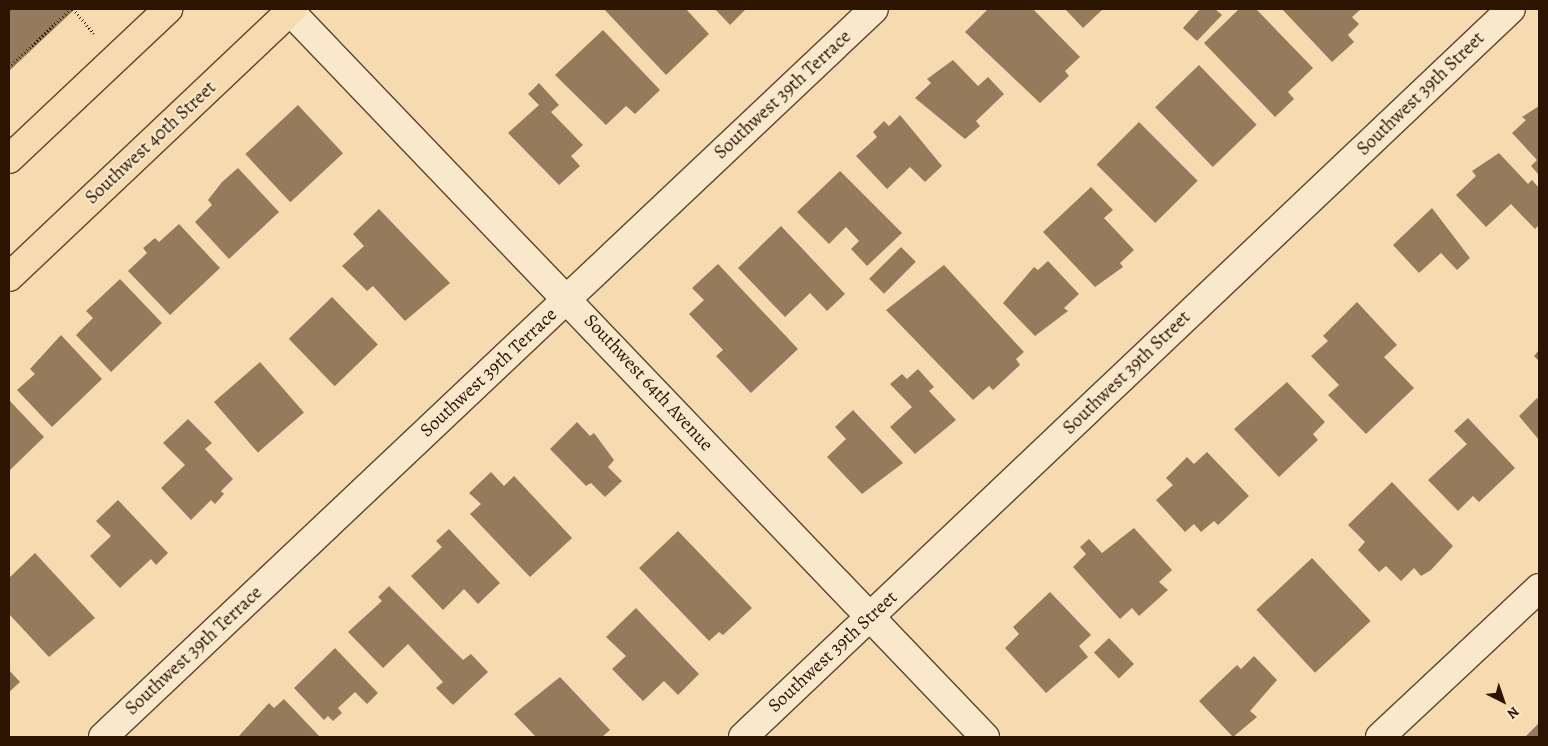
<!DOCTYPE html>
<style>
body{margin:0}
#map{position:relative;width:1548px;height:746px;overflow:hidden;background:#f6dbb1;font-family:Alegreya,serif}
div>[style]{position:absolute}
.building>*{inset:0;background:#957b5c;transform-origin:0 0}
.path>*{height:3px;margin-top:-1.5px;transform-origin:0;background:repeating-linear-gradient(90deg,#2c1400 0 1px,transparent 0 3.5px)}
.roads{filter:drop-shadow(1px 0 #5e462c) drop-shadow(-1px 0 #5e462c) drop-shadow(0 1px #5e462c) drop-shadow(0 -1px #5e462c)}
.street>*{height:28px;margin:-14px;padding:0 14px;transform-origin:14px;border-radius:14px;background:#f9e8cc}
.primary>*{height:28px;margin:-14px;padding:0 14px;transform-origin:14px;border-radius:14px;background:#f6dbb1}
span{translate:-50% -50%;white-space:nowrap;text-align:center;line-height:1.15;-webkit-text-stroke:4px #f9e8cc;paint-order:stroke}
.street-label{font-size:19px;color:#2c1400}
.frame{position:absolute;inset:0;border:10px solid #2c1400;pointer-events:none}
.north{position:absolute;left:1478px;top:676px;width:50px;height:50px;-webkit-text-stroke:4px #f9e8cc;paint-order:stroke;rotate:139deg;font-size:14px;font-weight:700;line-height:20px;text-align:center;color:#2c1400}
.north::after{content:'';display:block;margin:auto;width:18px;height:22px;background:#2c1400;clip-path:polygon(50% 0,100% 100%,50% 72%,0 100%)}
</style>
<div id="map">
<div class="building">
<div style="clip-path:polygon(9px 9px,75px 9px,9px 71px)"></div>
<div style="clip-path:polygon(604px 9px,686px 9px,709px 34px,666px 75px)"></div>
<div style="clip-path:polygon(715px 9px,746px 9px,730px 25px)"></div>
<div style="clip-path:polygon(988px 9px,1033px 9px,1080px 57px,1065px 71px,1069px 76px,1040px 103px,965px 32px)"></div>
<div style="clip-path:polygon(1065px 9px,1103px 9px,1083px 28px)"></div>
<div style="clip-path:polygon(1200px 9px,1215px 9px,1222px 15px,1197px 41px,1183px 28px)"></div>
<div style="clip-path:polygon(1239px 9px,1256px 9px,1313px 68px,1288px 92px,1294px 99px,1275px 117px,1204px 43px)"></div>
<div style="clip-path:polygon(1282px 9px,1361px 9px,1352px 17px,1359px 24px,1348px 35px,1354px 42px,1332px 62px)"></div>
<div style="clip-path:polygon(603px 30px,660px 90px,635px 114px,626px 106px,606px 125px,555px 75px)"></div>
<div style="clip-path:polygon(953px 60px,978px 86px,988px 77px,1004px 94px,976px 121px,980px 126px,965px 139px,915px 98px,931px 83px,927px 79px)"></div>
<div style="left:1199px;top:65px;width:83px;height:61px;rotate:46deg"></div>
<div style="clip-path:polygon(539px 83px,559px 105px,551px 112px,583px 145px,571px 156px,580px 166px,559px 185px,508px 133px,539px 105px,528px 94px)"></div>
<div style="left:298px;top:105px;width:66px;height:72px;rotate:47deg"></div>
<div style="clip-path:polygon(1539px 106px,1539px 175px,1531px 166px,1537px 160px,1512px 133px,1526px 120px,1522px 117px)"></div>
<div style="clip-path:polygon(900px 115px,942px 166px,925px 182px,910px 167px,887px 189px,856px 156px,877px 137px,873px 132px,884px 121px,889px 126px)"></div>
<div style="left:1139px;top:122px;width:83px;height:60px;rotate:45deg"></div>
<div style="clip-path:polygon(1499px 153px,1528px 184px,1532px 180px,1539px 188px,1539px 225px,1535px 229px,1511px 204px,1486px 227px,1456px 195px,1476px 176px,1472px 171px)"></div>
<div style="clip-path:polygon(238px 168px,279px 212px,229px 259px,195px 222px,212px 205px,208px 200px,222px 182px)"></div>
<div style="clip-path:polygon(840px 171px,902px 233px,867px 266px,851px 249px,859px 241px,846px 227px,829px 244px,797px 212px)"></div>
<div style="clip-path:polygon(1091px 187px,1113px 210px,1104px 218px,1134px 250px,1120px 263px,1123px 267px,1095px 287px,1043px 232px)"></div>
<div style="clip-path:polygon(1432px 208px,1470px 258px,1457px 270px,1441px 253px,1419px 273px,1393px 245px)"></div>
<div style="clip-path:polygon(379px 209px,450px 283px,405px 321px,373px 286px,367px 291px,342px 266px,364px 246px,353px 234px)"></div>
<div style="clip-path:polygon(179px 224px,220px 268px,170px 315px,128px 271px,147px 253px,143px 248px,155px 238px,159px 242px)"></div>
<div style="clip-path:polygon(781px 226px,845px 294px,827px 311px,810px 293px,785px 317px,738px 268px)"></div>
<div style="left:901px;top:247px;width:21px;height:45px;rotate:45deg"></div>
<div style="clip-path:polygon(1048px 261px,1079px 294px,1064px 308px,1068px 311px,1035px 336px,1003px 303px,1034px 267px,1038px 270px)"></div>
<div style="clip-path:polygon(718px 264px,798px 349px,751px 393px,716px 356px,723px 350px,689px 314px,704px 300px,692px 288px)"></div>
<div style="clip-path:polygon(944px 265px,1024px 352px,1016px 359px,1020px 365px,993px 390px,989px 386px,973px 400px,886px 310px)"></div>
<div style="clip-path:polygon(120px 279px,162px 323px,111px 372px,76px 335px,93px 318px,86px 311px)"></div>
<div style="left:332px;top:297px;width:66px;height:60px;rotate:46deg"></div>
<div style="clip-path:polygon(1357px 302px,1397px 345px,1384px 357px,1414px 388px,1366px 434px,1328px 395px,1339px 385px,1311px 356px,1328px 341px,1323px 336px)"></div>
<div style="clip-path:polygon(61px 335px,102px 379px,52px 427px,17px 390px,35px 374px,30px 369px)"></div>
<div style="clip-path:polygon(1539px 350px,1539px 361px,1534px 356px)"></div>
<div style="left:260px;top:362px;width:67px;height:61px;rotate:49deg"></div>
<div style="clip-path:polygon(918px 369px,934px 387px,929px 391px,956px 420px,915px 454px,890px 427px,912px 407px,890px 384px,902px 374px,907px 379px)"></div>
<div style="clip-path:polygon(1287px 382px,1325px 422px,1313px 434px,1318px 440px,1279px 477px,1234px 429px)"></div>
<div style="clip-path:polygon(1537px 398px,1539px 401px,1539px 440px,1519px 416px)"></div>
<div style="clip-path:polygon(9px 400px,44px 437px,9px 471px)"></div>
<div style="clip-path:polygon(853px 410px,903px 463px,862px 494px,827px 457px,846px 439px,835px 427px)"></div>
<div style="clip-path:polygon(1468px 418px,1515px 468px,1479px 502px,1473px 496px,1458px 511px,1428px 480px,1467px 444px,1454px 431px)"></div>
<div style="clip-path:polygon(188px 419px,212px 443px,205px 449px,233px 479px,221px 491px,224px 494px,215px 504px,211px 500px,191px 520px,161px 488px,185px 465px,163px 443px)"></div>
<div style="clip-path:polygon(577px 422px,590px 436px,594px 433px,614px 460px,608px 467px,622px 481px,605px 497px,591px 483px,586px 486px,550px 449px)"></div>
<div style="clip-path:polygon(1207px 452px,1249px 496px,1218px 525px,1214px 521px,1201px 532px,1194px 524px,1185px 532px,1156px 500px,1173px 485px,1166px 478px,1187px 457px,1194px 464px)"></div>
<div style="clip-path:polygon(491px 472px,504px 486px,514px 476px,572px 538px,530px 577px,470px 514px,481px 504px,469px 493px)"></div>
<div style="clip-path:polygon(1392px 482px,1453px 546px,1431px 570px,1421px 576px,1414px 568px,1401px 581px,1386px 566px,1379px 572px,1358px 550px,1365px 542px,1348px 525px)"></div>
<div style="clip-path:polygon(118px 500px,168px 553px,156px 565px,151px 559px,120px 588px,90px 556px,111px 536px,96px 521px)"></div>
<div style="clip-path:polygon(1134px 528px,1172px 570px,1159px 582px,1168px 590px,1139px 616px,1132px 608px,1120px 619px,1073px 567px,1086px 554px,1080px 547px,1089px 539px,1102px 553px)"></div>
<div style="clip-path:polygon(449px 529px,500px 583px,478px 604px,464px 589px,443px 610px,411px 576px,442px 547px,436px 541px)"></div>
<div style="clip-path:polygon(678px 531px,752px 608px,723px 635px,719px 632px,709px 641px,639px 568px)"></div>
<div style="clip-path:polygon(35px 553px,95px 618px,49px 657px,9px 614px,9px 578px)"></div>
<div style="left:1312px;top:558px;width:86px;height:76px;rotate:47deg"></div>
<div style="clip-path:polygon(389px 586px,463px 660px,471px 654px,488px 672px,453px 705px,436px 688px,443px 682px,408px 644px,383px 668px,348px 632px,382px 601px,378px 597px)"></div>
<div style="clip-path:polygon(1050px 592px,1091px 635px,1079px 646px,1088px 657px,1046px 693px,1005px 648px,1019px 634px,1013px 627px)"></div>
<div style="clip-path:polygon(636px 608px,699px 674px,678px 695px,664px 681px,643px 701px,612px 669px,626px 656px,606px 637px)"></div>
<div style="left:1109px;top:638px;width:36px;height:21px;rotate:46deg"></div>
<div style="clip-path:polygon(335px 648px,378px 693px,367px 704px,355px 692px,338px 708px,342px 713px,333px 721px,328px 716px,324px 720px,294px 688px)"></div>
<div style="clip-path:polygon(1254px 656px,1277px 680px,1250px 711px,1257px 717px,1233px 737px,1199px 701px,1237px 665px,1241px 669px)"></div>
<div style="clip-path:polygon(9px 670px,20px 682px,9px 692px)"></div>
<div style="clip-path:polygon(560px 677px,610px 730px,602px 737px,536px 737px,514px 714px)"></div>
<div style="clip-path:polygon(284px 699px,320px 737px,238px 737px,269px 703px,274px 708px)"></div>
<div style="clip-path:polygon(1539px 723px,1539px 737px,1525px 737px)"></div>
</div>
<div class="path">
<div style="left:73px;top:9px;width:32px;rotate:49deg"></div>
<div style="left:9px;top:67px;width:85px;rotate:-43.1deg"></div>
</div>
<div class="roads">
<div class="street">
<div style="left:288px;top:9px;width:1008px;rotate:46.25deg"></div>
<div style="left:103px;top:737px;width:1060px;rotate:-43.36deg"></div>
<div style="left:743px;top:737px;width:1058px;rotate:-43.47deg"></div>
<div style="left:1380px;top:737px;width:218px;rotate:-43.1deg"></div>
</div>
<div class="primary">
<div style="left:9px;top:159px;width:219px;rotate:-43.3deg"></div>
<div style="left:9px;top:277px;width:390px;rotate:-43.4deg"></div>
</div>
</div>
<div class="street-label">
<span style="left:1421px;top:94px;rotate:-44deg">Southwest 39th Street</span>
<span style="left:783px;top:95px;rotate:-43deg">Southwest 39th Terrace</span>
<span style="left:151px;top:143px;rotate:-43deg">Southwest 40th Street</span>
<span style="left:489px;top:373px;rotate:-43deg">Southwest 39th Terrace</span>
<span style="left:1127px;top:373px;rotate:-44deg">Southwest 39th Street</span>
<span style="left:648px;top:383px;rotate:47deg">Southwest 64th Avenue</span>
<span style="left:194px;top:651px;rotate:-43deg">Southwest 39th Terrace</span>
<span style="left:833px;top:652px;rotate:-43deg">Southwest 39th Street</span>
</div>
<div class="frame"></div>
<div class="north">N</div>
</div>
